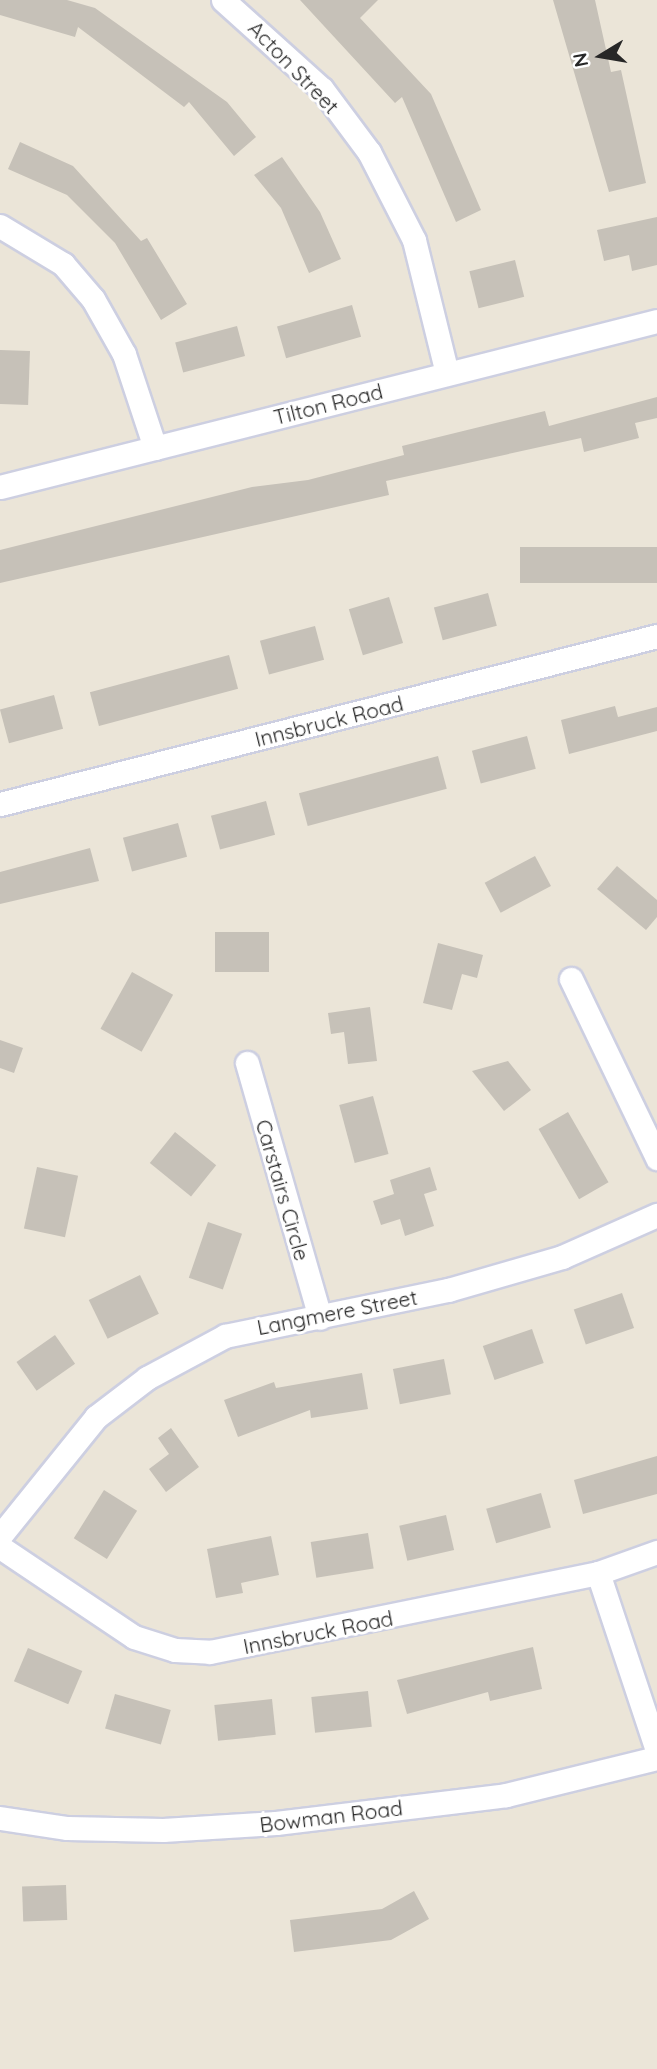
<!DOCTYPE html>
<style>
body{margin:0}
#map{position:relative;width:657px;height:2069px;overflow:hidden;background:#ebe5d8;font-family:Quicksand,sans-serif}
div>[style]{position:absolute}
.building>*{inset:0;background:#c6c1b8;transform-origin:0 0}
.roads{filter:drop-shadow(2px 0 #cdcfe1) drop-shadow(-2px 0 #cdcfe1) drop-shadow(0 2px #cdcfe1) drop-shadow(0 -2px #cdcfe1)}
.minor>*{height:23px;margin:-11.5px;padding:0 11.5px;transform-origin:11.5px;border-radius:11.5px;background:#fff}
span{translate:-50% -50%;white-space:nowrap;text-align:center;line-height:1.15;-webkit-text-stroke:6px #fff;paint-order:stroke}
.street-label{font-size:21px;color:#272727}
.north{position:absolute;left:566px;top:21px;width:70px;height:70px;-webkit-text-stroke:5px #fff;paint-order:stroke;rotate:259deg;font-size:19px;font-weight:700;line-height:28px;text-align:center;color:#272727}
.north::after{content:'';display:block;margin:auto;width:24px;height:32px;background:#272727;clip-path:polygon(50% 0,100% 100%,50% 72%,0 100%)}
</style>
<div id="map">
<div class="building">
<div style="clip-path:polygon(0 0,67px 0,95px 8px,227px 102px,256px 137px,234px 156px,189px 102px,184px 107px,78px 27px,75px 37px,0 15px)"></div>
<div style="clip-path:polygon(300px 0,378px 0,360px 18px,431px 94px,481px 210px,456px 222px,402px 97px,395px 103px)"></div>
<div style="clip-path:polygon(553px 0,595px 0,611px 72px,621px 70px,646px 183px,609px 192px)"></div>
<div style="clip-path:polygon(20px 142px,73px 166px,141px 241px,147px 238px,187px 304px,161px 320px,115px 243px,67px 195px,8px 169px)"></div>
<div style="clip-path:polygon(282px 157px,320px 212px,341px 259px,309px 273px,281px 208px,254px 175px)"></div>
<div style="clip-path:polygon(657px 217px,657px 265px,632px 271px,629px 255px,604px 261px,597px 230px)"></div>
<div style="left:515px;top:260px;width:38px;height:47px;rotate:76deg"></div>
<div style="left:352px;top:305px;width:33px;height:78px;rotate:74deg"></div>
<div style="left:237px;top:326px;width:31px;height:64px;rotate:75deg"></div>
<div style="left:0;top:350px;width:30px;height:54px;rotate:2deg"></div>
<div style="clip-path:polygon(657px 397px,657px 418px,635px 423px,639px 438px,584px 452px,581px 438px,386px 481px,389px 495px,0 583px,0 550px,252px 487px,308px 480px,404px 455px,402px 446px,545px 411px,549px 426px)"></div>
<div style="left:657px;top:547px;width:36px;height:137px;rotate:90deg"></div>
<div style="left:488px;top:593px;width:34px;height:56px;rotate:75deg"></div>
<div style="left:389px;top:597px;width:48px;height:42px;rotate:73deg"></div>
<div style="left:315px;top:626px;width:35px;height:57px;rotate:75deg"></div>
<div style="left:229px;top:655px;width:35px;height:144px;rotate:75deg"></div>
<div style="left:54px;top:695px;width:35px;height:56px;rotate:75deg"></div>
<div style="clip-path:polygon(615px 706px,618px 717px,657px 707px,657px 731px,569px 754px,561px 720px)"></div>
<div style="left:527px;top:736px;width:34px;height:57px;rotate:75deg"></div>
<div style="left:438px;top:756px;width:34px;height:144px;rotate:75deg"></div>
<div style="left:266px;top:801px;width:35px;height:57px;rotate:75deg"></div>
<div style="left:178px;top:823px;width:35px;height:57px;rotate:75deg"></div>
<div style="clip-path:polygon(90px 848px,99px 881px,0 904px,0 872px)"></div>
<div style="left:535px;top:856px;width:34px;height:57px;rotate:62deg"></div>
<div style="clip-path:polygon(617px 866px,657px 900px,657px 917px,646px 930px,597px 889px)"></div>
<div style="left:269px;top:932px;width:40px;height:54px;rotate:90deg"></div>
<div style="clip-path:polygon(438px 943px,483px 955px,477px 978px,462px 974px,452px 1010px,423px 1003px)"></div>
<div style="left:132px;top:972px;width:47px;height:65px;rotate:29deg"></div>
<div style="clip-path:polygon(370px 1007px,377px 1061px,348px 1064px,344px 1032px,331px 1034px,328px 1013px)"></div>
<div style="clip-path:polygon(0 1040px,23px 1048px,14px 1073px,0 1068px)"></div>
<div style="clip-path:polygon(508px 1061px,531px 1090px,504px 1111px,472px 1071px)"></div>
<div style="left:373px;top:1096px;width:60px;height:35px;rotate:75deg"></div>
<div style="left:568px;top:1112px;width:81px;height:34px;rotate:60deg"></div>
<div style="left:175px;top:1132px;width:53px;height:40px;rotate:39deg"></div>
<div style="left:37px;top:1167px;width:42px;height:63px;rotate:12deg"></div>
<div style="clip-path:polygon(430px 1167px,437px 1190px,424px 1194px,434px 1226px,405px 1236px,400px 1219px,381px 1225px,373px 1201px,394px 1194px,390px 1180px)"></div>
<div style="left:208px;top:1222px;width:36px;height:59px;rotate:19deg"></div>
<div style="left:140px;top:1275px;width:43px;height:57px;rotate:64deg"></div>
<div style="left:622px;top:1293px;width:37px;height:51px;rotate:71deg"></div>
<div style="left:532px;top:1329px;width:36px;height:52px;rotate:71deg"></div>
<div style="left:55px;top:1335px;width:35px;height:47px;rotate:55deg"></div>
<div style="left:444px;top:1359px;width:36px;height:52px;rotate:79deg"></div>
<div style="clip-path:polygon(362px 1373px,368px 1409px,311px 1418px,310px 1410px,238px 1437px,224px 1400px,274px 1382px,276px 1388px)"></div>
<div style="clip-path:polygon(171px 1428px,199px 1467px,166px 1492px,149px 1469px,169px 1454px,158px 1438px)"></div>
<div style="clip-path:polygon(657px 1456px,657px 1494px,583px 1514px,574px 1480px)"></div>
<div style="left:104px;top:1490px;width:39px;height:57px;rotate:32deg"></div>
<div style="left:541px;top:1493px;width:36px;height:57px;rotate:74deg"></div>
<div style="left:446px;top:1515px;width:36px;height:48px;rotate:77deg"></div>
<div style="left:368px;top:1533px;width:36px;height:58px;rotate:81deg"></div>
<div style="clip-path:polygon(271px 1536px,279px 1575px,241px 1583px,243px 1593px,216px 1598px,207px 1549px)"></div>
<div style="clip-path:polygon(533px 1647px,542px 1689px,490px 1701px,488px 1692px,407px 1714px,397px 1680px)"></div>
<div style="left:28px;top:1648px;width:59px;height:36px;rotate:23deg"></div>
<div style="left:368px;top:1691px;width:36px;height:57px;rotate:84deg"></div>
<div style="left:115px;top:1694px;width:58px;height:36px;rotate:16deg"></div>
<div style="left:272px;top:1699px;width:36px;height:58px;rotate:84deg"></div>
<div style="left:66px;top:1885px;width:35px;height:44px;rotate:88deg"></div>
<div style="clip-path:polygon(414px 1891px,429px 1919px,391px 1940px,294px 1952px,290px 1920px,382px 1909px)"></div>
</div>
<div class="roads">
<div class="minor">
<div style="left:223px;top:0;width:133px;rotate:42deg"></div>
<div style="left:322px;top:89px;width:79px;rotate:53.3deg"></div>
<div style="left:369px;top:152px;width:99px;rotate:62.9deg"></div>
<div style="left:414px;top:240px;width:137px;rotate:76.1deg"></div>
<div style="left:0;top:226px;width:74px;rotate:31.1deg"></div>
<div style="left:63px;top:264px;width:46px;rotate:49.4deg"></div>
<div style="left:93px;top:299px;width:63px;rotate:60.6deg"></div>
<div style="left:124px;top:354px;width:99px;rotate:71.7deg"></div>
<div style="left:0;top:487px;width:678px;rotate:-14.18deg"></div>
<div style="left:0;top:804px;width:678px;rotate:-14.34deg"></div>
<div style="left:571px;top:979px;width:199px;rotate:64.3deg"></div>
<div style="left:247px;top:1063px;width:265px;rotate:74deg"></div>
<div style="left:0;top:1536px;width:153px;rotate:-51.1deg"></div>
<div style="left:96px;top:1417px;width:64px;rotate:-37.4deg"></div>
<div style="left:147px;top:1378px;width:89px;rotate:-28.3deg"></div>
<div style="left:225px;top:1336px;width:228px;rotate:-11.7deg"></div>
<div style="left:448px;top:1290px;width:119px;rotate:-16.1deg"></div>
<div style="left:562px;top:1257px;width:104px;rotate:-23.9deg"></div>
<div style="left:0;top:1547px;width:161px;rotate:33.9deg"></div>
<div style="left:134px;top:1637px;width:43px;rotate:17.6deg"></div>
<div style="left:175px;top:1650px;width:35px;rotate:3deg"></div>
<div style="left:210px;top:1652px;width:396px;rotate:-11.5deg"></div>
<div style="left:598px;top:1573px;width:63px;rotate:-19.6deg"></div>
<div style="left:598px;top:1573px;width:187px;rotate:71.6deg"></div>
<div style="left:0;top:1818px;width:68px;rotate:8.5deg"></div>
<div style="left:67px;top:1828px;width:96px;rotate:1.2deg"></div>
<div style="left:163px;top:1830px;width:113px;rotate:-3.5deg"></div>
<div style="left:276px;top:1823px;width:232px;rotate:-6.9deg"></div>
<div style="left:506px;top:1795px;width:155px;rotate:-13.8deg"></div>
</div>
</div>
<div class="street-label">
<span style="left:294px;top:67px;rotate:46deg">Acton Street</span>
<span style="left:328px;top:404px;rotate:-14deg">Tilton Road</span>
<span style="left:329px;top:721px;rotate:-14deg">Innsbruck Road</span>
<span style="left:283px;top:1190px;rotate:74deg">Carstairs Circle</span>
<span style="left:337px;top:1312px;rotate:-11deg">Langmere Street</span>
<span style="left:318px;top:1632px;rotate:-11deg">Innsbruck Road</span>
<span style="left:331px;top:1816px;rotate:-7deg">Bowman Road</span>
</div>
<div class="north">N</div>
</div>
